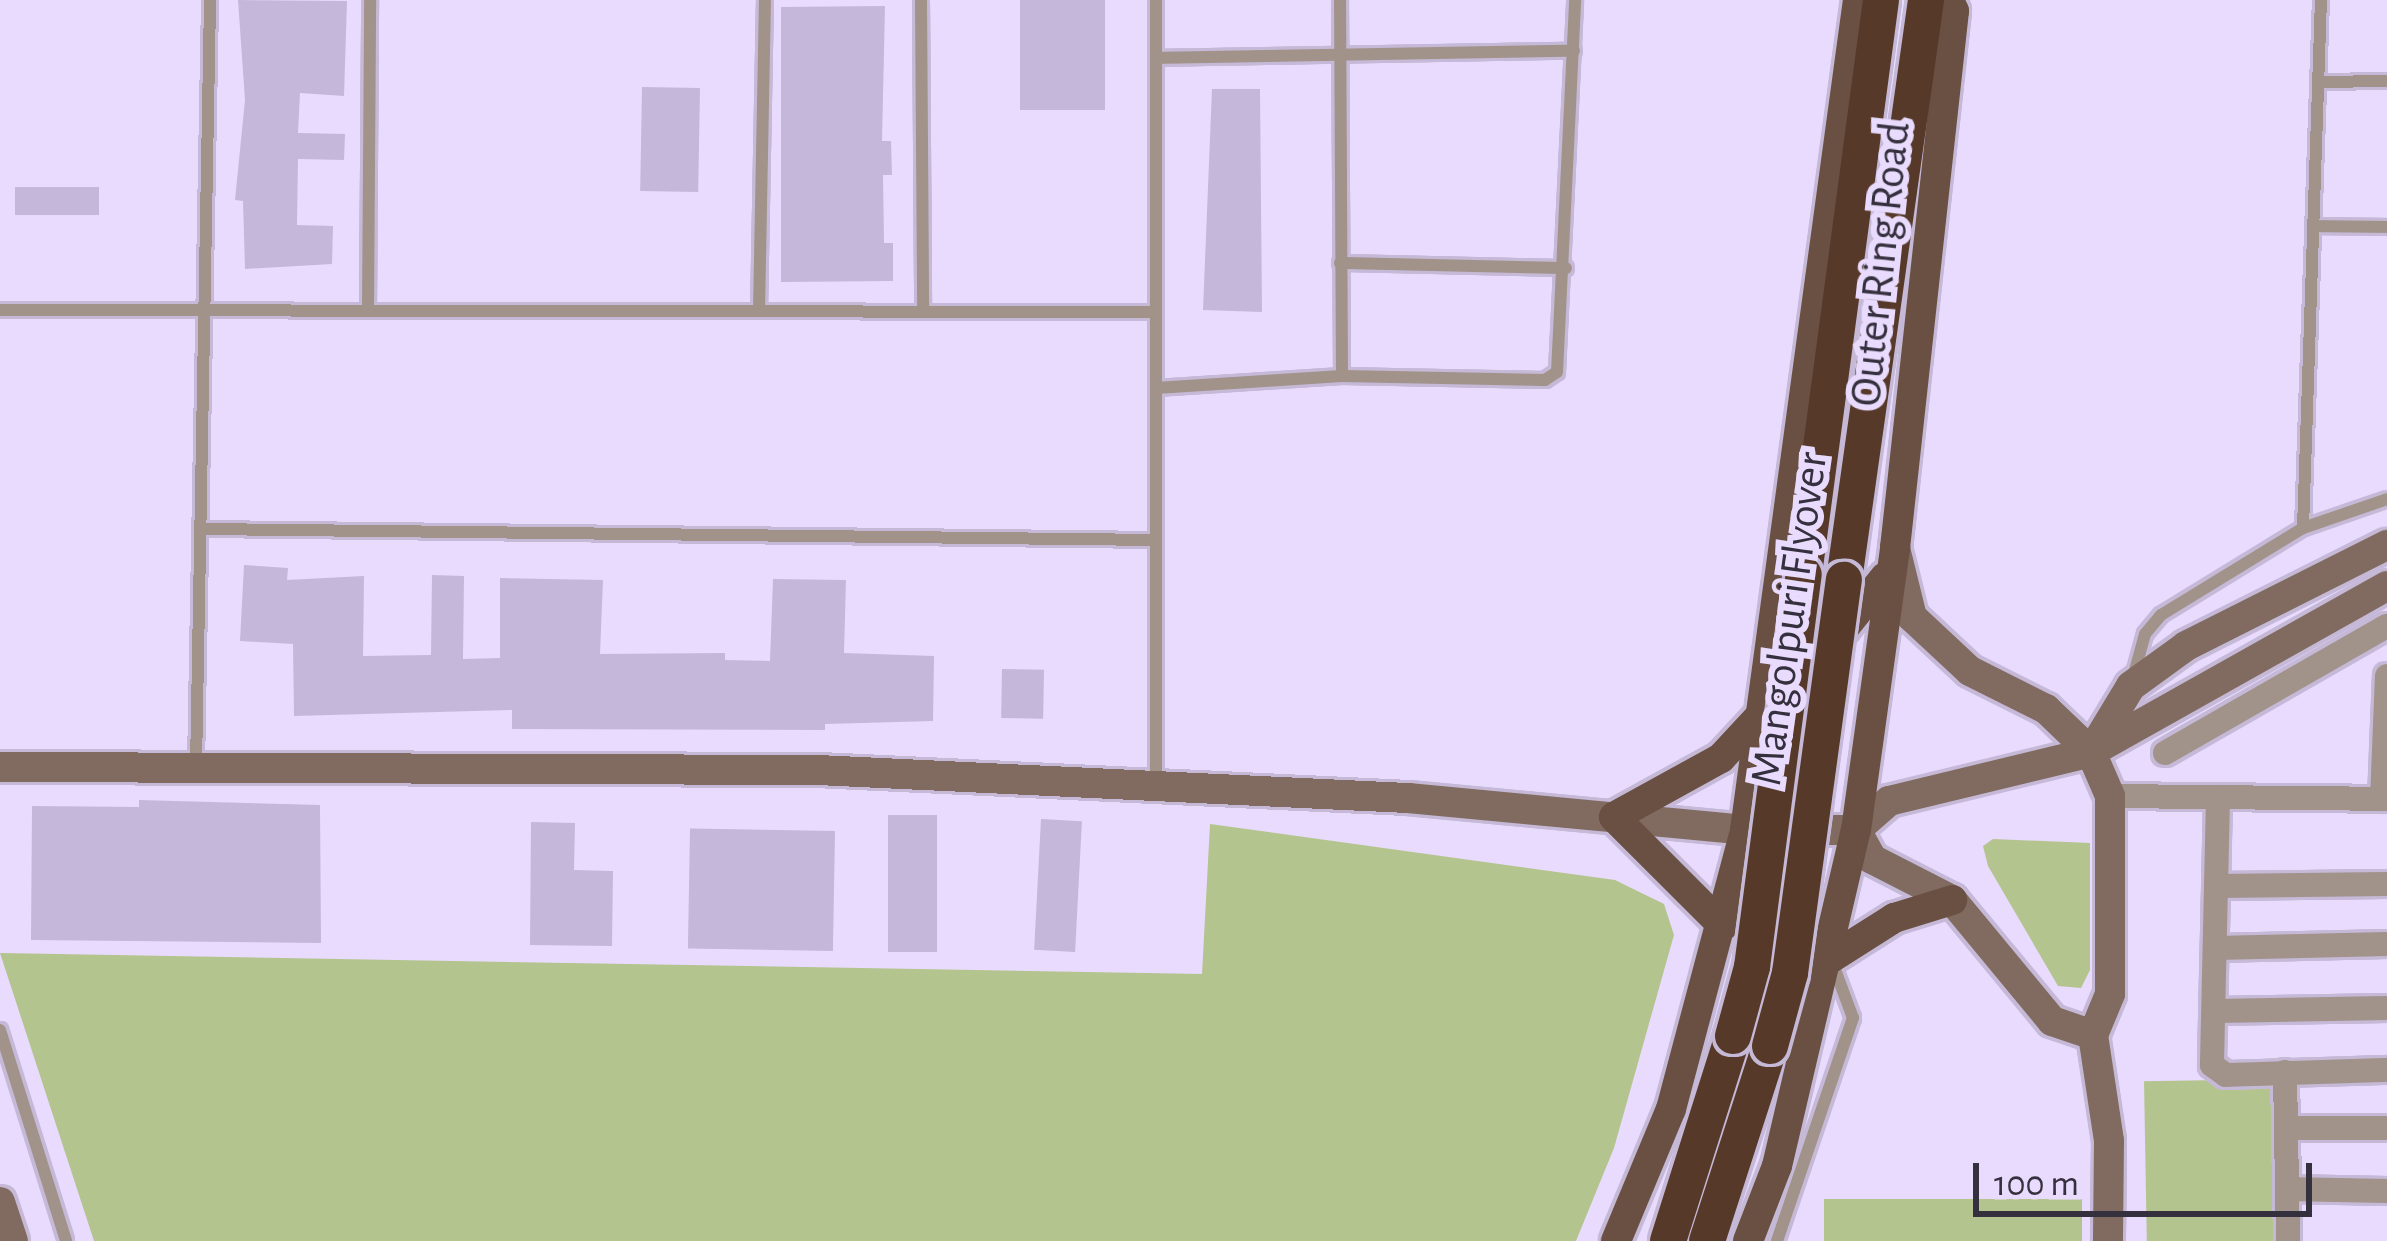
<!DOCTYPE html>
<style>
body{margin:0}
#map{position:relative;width:2387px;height:1241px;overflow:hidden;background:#e9dbfe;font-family:"Alegreya Sans",sans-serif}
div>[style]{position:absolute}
.green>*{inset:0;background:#b4c48e;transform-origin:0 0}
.building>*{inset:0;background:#c5b7d9;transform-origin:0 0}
.roads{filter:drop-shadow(3px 0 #c5b9d7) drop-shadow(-3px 0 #c5b9d7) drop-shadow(0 3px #c5b9d7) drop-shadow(0 -3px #c5b9d7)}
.lane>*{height:12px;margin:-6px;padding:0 6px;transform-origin:6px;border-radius:6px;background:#a1928a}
.street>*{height:24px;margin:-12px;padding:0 12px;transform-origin:12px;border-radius:12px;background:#a1928a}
.secondary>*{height:30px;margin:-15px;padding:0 15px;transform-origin:15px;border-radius:15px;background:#816b60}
.primary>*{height:30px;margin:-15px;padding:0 15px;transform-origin:15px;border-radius:15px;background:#6a5042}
.highway>*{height:36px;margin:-18px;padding:0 18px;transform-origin:18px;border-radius:18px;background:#563929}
.bridges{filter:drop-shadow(3px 0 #c5b9d7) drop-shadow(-3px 0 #c5b9d7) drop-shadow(0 3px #c5b9d7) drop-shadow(0 -3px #c5b9d7)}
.highway-bridge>*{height:36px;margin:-18px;padding:0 18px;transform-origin:18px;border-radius:18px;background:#563929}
span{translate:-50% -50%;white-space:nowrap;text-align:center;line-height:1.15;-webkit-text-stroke:12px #e9dbfe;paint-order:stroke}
.street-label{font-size:45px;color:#35303d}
.scale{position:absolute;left:1973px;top:1163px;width:339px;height:54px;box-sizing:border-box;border:6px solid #35303d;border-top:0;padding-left:15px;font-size:36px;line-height:42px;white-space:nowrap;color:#35303d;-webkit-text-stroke:9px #e9dbfe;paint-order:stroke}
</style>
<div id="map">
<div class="green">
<div style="clip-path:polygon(1210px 824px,1615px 880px,1664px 904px,1674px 935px,1614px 1148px,1576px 1241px,94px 1241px,0 953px,1202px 974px)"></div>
<div style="clip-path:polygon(1993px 839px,2090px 843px,2090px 970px,2081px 988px,2058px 986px,1988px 866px,1983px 846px)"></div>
<div style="left:2279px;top:1079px;width:162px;height:135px;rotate:89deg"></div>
<div style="left:1824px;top:1199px;width:258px;height:44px"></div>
</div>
<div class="building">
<div style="clip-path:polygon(238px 0,347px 1px,344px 96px,300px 93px,298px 133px,345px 134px,344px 160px,298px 159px,297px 225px,333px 226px,332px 264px,245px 269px,243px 201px,235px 200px,245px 100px)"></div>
<div style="left:1020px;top:0;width:85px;height:110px"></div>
<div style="clip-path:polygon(885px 6px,882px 141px,891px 141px,892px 175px,883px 175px,884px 243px,893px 243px,893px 281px,781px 282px,781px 7px)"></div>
<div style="left:642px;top:87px;width:58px;height:104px;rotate:1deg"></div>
<div style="clip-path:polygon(1212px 89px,1260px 89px,1262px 312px,1203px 310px)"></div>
<div style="left:99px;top:187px;width:28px;height:84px;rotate:90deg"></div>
<div style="clip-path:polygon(244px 565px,288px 568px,287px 580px,364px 576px,363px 656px,431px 655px,432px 575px,464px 576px,463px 659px,500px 658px,500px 578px,603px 580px,600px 654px,725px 653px,725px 660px,770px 661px,773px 579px,846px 580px,844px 653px,934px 656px,933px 721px,825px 724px,825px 730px,512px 729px,512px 710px,294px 716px,293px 644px,240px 641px)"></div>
<div style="left:1002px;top:669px;width:42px;height:49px;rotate:1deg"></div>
<div style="clip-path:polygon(139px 800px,320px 805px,321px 943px,31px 940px,32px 806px,139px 807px)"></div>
<div style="left:888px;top:815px;width:49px;height:137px"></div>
<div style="left:1041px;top:819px;width:41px;height:131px;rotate:3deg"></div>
<div style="clip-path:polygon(531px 822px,575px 823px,574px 870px,613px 871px,612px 946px,530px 945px)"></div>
<div style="left:835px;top:831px;width:120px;height:145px;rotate:91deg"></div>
</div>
<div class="roads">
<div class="lane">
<div style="left:921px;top:0;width:311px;rotate:89.6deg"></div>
<div style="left:1157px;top:58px;width:417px;rotate:-1deg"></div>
<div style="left:2318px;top:82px;width:69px;rotate:-0.8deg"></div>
<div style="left:2313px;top:226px;width:74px;rotate:0.8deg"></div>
<div style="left:1340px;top:263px;width:226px;rotate:1.3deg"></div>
<div style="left:368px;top:309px;width:309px;rotate:-89.6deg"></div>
<div style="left:0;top:310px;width:1156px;rotate:0.1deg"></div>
<div style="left:759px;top:311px;width:311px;rotate:-88.9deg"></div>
<div style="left:1342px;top:376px;width:203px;rotate:1.1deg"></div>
<div style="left:1545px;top:380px;width:14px;rotate:-34deg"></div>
<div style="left:1557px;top:372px;width:372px;rotate:-87.2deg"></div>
<div style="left:1156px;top:388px;width:186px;rotate:-3.7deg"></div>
<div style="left:1342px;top:376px;width:376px;rotate:-90.3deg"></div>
<div style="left:2303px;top:528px;width:528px;rotate:-88.05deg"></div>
<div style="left:203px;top:529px;width:953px;rotate:0.66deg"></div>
<div style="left:2134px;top:674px;width:41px;rotate:-74.6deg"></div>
<div style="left:2145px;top:634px;width:25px;rotate:-50deg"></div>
<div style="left:2161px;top:615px;width:167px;rotate:-31.5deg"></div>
<div style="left:2303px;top:528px;width:89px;rotate:-19deg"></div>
<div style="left:196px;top:766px;width:766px;rotate:-88.95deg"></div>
<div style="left:1156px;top:785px;width:785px;rotate:-90deg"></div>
<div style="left:0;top:1030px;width:221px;rotate:72.6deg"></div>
<div style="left:1777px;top:1241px;width:236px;rotate:-71.2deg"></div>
<div style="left:1853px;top:1018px;width:63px;rotate:-110.4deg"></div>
</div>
<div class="street">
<div style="left:2165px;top:753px;width:256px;rotate:-29.8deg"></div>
<div style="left:2110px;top:796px;width:277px;rotate:0.6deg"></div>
<div style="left:2218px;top:798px;width:267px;rotate:91.3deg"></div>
<div style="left:2212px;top:1065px;width:17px;rotate:36deg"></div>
<div style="left:2226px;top:1075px;width:161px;rotate:-1.8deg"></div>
<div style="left:2382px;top:799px;width:123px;rotate:-87.7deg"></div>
<div style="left:2217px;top:886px;width:170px;rotate:-0.7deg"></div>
<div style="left:2216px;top:948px;width:171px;rotate:-1.3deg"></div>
<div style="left:2215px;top:1011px;width:172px;rotate:-1deg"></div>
<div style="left:2285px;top:1072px;width:169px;rotate:89deg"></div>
<div style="left:2286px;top:1128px;width:101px"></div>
<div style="left:2287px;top:1189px;width:100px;rotate:1.1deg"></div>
</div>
<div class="secondary">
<div style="left:1895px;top:548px;width:71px;rotate:76.2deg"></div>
<div style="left:1912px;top:617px;width:79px;rotate:43deg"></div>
<div style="left:1970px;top:671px;width:85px;rotate:26.6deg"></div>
<div style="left:2046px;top:709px;width:62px;rotate:43.7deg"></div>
<div style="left:2091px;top:752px;width:48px;rotate:66.6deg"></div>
<div style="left:2110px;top:796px;width:198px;rotate:90deg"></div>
<div style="left:2110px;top:994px;width:44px;rotate:112.5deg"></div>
<div style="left:2093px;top:1035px;width:107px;rotate:81.4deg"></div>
<div style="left:2109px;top:1141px;width:100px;rotate:90.6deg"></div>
<div style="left:2094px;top:747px;width:71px;rotate:-58.8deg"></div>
<div style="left:2131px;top:686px;width:68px;rotate:-36deg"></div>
<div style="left:2186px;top:646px;width:225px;rotate:-26.7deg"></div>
<div style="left:0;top:767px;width:818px;rotate:0.21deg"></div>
<div style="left:818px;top:770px;width:591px;rotate:2.72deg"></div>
<div style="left:1408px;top:798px;width:339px;rotate:5.4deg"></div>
<div style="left:1745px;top:830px;width:111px"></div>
<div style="left:1856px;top:830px;width:44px;rotate:-41.3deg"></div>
<div style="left:1889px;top:801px;width:208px;rotate:-13.6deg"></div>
<div style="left:2091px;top:752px;width:339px;rotate:-29.3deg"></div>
<div style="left:1856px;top:830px;width:33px;rotate:61deg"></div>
<div style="left:1872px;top:859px;width:90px;rotate:27.1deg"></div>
<div style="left:1952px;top:900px;width:157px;rotate:50.4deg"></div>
<div style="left:2052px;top:1021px;width:43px;rotate:18.9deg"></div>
<div style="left:0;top:1202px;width:41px;rotate:71.6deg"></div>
</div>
<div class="primary">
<div style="left:1785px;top:597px;width:30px;rotate:48deg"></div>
<div style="left:1805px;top:619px;width:40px;rotate:13deg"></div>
<div style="left:1844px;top:628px;width:65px;rotate:-51.2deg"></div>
<div style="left:1723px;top:926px;width:154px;rotate:-135deg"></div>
<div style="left:1614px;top:817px;width:122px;rotate:-28.9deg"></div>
<div style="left:1721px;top:758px;width:57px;rotate:-47.1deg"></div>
<div style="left:1831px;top:958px;width:75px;rotate:-32.4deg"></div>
<div style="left:1894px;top:918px;width:61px;rotate:-17.2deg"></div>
<div style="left:1616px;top:1241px;width:143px;rotate:-67.4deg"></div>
<div style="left:1671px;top:1109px;width:289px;rotate:-75.1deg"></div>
<div style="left:1745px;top:830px;width:838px;rotate:-82.25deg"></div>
<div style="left:1748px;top:1241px;width:80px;rotate:-68.9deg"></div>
<div style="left:1777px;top:1166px;width:345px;rotate:-76.8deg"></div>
<div style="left:1856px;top:830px;width:285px;rotate:-82.1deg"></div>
<div style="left:1895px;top:548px;width:540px;rotate:-83.73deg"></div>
<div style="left:1954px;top:11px;width:12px;rotate:-114deg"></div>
</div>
<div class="highway">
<div style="left:1804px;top:574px;width:579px;rotate:-82.36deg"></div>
<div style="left:1844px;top:580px;width:586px;rotate:-81.95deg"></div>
<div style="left:1668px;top:1241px;width:215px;rotate:-72.4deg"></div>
<div style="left:1707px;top:1241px;width:205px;rotate:-72.1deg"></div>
</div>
</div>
<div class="bridges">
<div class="highway-bridge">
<div style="left:1733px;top:1036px;width:72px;rotate:-74.6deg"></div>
<div style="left:1752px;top:967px;width:396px;rotate:-82.5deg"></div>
<div style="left:1770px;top:1046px;width:76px;rotate:-74.7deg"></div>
<div style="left:1790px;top:973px;width:397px;rotate:-82.2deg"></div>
</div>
</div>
<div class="street-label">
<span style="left:1881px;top:264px;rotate:-84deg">Outer Ring Road</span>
<span style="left:1790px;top:619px;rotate:-82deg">Mangolpuri Flyover</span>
</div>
<div class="scale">100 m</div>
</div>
